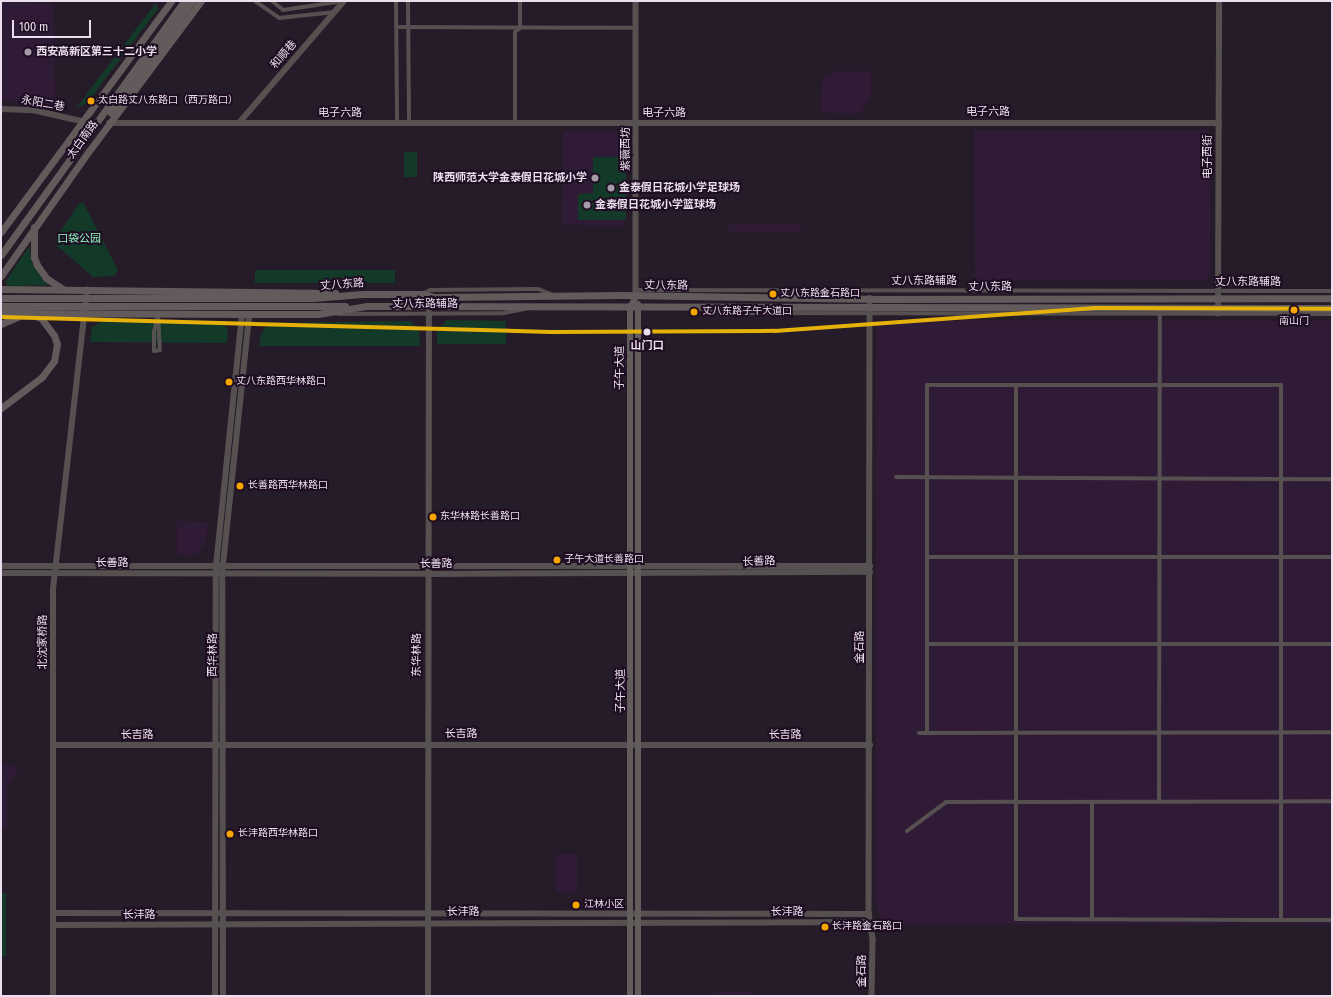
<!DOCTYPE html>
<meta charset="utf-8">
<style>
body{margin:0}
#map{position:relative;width:1333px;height:997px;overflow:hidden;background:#261b28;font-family:"Fira Sans Condensed","Noto Sans SC",sans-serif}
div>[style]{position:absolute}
.built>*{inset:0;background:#301b36;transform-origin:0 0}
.green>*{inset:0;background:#133a28;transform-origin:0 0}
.minor>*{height:4px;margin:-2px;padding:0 2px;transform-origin:2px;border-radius:2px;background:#565150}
.tertiary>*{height:5.5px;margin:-2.75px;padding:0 2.75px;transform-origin:2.75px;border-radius:2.75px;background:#565150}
.secondary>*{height:6px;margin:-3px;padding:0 3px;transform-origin:3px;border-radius:3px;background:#625c5b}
.primary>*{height:7px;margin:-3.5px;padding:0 3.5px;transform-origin:3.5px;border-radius:3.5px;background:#625a5b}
.primary-bridge>*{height:7px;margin:-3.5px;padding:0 3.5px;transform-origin:3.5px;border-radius:3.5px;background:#625a5b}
.metro-1>*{height:4px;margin:-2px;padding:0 2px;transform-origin:2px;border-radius:2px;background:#e6b10b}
.dots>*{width:11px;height:11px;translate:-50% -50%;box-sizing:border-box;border:2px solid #1f0d23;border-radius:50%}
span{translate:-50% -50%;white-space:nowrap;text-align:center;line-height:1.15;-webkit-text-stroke:4px #1f0d23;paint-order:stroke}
.bus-label{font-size:10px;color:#ebdeed}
.left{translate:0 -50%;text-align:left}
.poi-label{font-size:11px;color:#ebdeed;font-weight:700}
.right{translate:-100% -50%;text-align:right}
.street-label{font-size:11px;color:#ebdeed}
.park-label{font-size:11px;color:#91f7bf}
.stop-label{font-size:11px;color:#ebdeed;font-weight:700}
.frame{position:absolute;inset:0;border:2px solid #ebdeed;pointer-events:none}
.scale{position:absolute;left:12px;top:20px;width:79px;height:18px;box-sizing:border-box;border:2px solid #ebdeed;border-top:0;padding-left:5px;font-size:12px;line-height:14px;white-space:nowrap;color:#ebdeed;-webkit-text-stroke:3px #1f0d23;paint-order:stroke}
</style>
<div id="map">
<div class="built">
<div style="clip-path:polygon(1px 2px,54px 3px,55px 107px,33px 102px,1px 101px)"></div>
<div style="clip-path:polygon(836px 71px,871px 71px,871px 97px,859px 114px,821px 113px,822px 79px)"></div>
<div style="clip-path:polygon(974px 130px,1206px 130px,1210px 137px,1210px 276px,1205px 281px,975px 281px)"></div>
<div style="left:563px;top:131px;width:63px;height:94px;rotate:1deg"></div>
<div style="left:729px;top:225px;width:72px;height:7px"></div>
<div style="clip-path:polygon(881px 321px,1332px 321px,1332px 925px,883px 924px,876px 903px,876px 325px)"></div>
<div style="clip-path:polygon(177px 521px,208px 522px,206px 543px,195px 555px,177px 554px)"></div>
<div style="clip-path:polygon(1px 761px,19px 769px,7px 785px,7px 829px,1px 829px)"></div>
<div style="left:556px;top:854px;width:21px;height:38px"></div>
<div style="left:715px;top:992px;width:38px;height:4px"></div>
</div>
<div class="green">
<div style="clip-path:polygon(156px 3px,158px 9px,87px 103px,76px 108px)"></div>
<div style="left:404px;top:152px;width:13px;height:25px"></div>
<div style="clip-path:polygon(593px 157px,626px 157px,626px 220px,578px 220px,578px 194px,593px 193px)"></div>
<div style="clip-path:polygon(83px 202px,118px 270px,114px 276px,93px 277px,56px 245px,55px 239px,78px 205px)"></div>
<div style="clip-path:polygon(29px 246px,32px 263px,51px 285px,7px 286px,6px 281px)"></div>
<div style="left:255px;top:270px;width:140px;height:13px"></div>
<div style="clip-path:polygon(447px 320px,506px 321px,506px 344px,437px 344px,437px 330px)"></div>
<div style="clip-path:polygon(410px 321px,419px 329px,420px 346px,259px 346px,261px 334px,269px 323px)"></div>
<div style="clip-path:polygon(101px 322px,223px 323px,228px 331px,227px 343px,90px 342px,92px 327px)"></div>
<div style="left:1px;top:893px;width:5px;height:63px"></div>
</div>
<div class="minor">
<div style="left:255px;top:1px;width:29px;rotate:35deg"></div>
<div style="left:279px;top:18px;width:56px;rotate:-6.1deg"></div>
<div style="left:272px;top:1px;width:14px;rotate:39deg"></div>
<div style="left:283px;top:10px;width:61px;rotate:-8.5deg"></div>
<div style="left:396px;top:1px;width:122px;rotate:89.5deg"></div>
<div style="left:408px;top:1px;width:122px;rotate:89.5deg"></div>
<div style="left:396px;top:27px;width:240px;rotate:0.2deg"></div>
<div style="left:515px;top:123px;width:91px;rotate:-90deg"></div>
<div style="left:515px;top:32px;width:6px;rotate:-39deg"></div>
<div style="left:520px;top:28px;width:27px;rotate:-90deg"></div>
<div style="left:636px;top:290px;width:696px;rotate:0.08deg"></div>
<div style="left:423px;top:294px;width:8px;rotate:-30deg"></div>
<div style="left:430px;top:290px;width:108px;rotate:-0.5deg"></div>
<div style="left:538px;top:289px;width:14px;rotate:21deg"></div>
<div style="left:709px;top:309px;width:16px;rotate:14deg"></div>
<div style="left:725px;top:313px;width:607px;rotate:0.09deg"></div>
<div style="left:158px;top:314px;width:36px;rotate:87deg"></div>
<div style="left:160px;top:350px;width:6px;rotate:171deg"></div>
<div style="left:154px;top:351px;width:19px;rotate:-90deg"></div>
<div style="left:154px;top:332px;width:18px;rotate:-77deg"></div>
<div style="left:338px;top:314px;width:166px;rotate:-0.3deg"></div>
<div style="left:504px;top:313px;width:21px;rotate:-11deg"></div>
<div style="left:1016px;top:385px;width:534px;rotate:90deg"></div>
<div style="left:1016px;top:919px;width:316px;rotate:0.2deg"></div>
<div style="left:896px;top:477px;width:436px;rotate:0.3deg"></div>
<div style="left:927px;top:557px;width:405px"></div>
<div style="left:927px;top:644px;width:405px"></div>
<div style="left:919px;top:733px;width:413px;rotate:-0.1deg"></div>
<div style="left:927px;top:733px;width:348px;rotate:-90deg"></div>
<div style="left:927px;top:385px;width:354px"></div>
<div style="left:1281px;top:385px;width:534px;rotate:90deg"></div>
<div style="left:1159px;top:802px;width:490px;rotate:-89.9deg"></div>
<div style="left:907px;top:831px;width:49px;rotate:-36.6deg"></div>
<div style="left:946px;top:802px;width:386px;rotate:-0.1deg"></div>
<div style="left:1092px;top:919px;width:117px;rotate:-90deg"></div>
</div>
<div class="tertiary">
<div style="left:636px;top:1px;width:296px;rotate:90deg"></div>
<div style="left:1px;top:109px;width:32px;rotate:2deg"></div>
<div style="left:33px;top:110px;width:49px;rotate:12.9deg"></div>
<div style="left:109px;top:123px;width:1110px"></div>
<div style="left:239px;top:123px;width:161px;rotate:-49.3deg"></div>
<div style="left:870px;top:298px;width:616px;rotate:90.09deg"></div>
<div style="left:869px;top:914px;width:26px;rotate:81deg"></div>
<div style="left:873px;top:940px;width:56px;rotate:91deg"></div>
<div style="left:1218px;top:314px;width:313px;rotate:-89.8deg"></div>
<div style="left:1px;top:566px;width:869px"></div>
<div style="left:1px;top:573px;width:426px;rotate:0.1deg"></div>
<div style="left:427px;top:574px;width:443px;rotate:-0.3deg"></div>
<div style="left:53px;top:745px;width:817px"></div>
<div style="left:54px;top:913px;width:815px;rotate:0.07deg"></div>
<div style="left:54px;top:925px;width:818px;rotate:-0.21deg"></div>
<div style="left:53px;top:996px;width:407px;rotate:-90deg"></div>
<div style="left:53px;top:589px;width:301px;rotate:-83.5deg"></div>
<div style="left:215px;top:996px;width:430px;rotate:-89.9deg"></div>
<div style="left:216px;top:566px;width:252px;rotate:-84.1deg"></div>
<div style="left:223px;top:996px;width:422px;rotate:-90.1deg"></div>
<div style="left:222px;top:574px;width:260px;rotate:-84deg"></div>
<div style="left:428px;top:996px;width:683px;rotate:-89.92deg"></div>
</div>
<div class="secondary">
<div style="left:630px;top:996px;width:689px;rotate:-90deg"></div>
<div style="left:630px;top:307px;width:12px;rotate:-59deg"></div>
<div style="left:638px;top:996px;width:692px;rotate:-90deg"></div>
</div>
<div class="primary">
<div style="left:111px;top:113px;width:138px;rotate:-54.1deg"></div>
<div style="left:34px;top:227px;width:30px;rotate:90deg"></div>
<div style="left:34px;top:257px;width:9px;rotate:69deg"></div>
<div style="left:37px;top:265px;width:16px;rotate:55deg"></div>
<div style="left:46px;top:278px;width:20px;rotate:33deg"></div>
<div style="left:1px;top:232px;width:287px;rotate:-53.6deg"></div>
<div style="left:1px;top:255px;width:313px;rotate:-54.2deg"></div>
<div style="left:1px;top:276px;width:153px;rotate:-54.9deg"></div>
<div style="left:89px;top:151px;width:187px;rotate:-53.3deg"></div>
<div style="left:1px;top:289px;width:334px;rotate:0.7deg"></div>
<div style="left:314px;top:298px;width:48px;rotate:-4.8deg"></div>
<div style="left:362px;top:294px;width:61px"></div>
<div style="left:423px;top:294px;width:11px;rotate:15deg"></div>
<div style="left:434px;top:297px;width:188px;rotate:-0.6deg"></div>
<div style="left:622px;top:295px;width:260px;rotate:0.9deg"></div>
<div style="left:882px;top:299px;width:450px;rotate:-0.1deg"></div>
<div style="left:315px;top:306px;width:30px"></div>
<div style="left:1px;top:313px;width:317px;rotate:0.2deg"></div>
<div style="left:318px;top:314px;width:50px;rotate:-9.3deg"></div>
<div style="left:367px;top:306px;width:965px;rotate:0.12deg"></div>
<div style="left:1px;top:324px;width:26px;rotate:-23deg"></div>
<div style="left:1px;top:408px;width:51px;rotate:-37.1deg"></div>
</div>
<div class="primary-bridge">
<div style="left:1px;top:298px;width:313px"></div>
<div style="left:1px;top:306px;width:314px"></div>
<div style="left:15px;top:309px;width:28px;rotate:19deg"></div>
<div style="left:41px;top:318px;width:21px;rotate:53deg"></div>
<div style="left:54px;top:335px;width:9px;rotate:72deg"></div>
<div style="left:57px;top:344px;width:17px;rotate:100deg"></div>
<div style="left:54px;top:361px;width:20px;rotate:127deg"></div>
</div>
<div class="metro-1">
<div style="left:1px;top:317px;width:550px;rotate:1.56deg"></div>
<div style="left:551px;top:332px;width:224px;rotate:-0.3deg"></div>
<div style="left:775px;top:331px;width:321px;rotate:-4.1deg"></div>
<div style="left:1095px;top:308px;width:237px;rotate:0.2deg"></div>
</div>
<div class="dots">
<div style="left:28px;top:52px;background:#a69aa8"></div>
<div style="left:91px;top:101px;background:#f7a600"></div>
<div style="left:595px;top:178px;background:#a69aa8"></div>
<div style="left:611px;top:188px;background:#a69aa8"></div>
<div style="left:587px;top:205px;background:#a69aa8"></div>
<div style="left:773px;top:294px;background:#f7a600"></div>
<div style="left:1294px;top:310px;background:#f7a600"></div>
<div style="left:694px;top:312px;background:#f7a600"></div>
<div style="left:647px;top:332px;background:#ebdeed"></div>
<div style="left:229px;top:382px;background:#f7a600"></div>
<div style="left:240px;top:486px;background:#f7a600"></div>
<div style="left:433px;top:517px;background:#f7a600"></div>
<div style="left:557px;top:560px;background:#f7a600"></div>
<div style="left:230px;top:834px;background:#f7a600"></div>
<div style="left:576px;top:905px;background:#f7a600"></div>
<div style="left:825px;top:927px;background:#f7a600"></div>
</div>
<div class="bus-label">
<span class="left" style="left:98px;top:101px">太白路丈八东路口（西万路口）</span>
<span class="left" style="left:780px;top:294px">丈八东路金石路口</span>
<span class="left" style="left:702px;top:312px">丈八东路子午大道口</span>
<span style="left:1294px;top:322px">南山门</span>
<span class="left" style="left:236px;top:382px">丈八东路西华林路口</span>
<span class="left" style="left:248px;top:486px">长善路西华林路口</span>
<span class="left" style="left:440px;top:517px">东华林路长善路口</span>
<span class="left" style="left:564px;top:560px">子午大道长善路口</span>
<span class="left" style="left:238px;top:834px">长沣路西华林路口</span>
<span class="left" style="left:584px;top:905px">江林小区</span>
<span class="left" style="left:832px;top:927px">长沣路金石路口</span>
</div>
<div class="poi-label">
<span class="left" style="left:36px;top:52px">西安高新区第三十二小学</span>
<span class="right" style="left:587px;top:178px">陕西师范大学金泰假日花城小学</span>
<span class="left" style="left:619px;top:188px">金泰假日花城小学足球场</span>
<span class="left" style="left:595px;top:205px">金泰假日花城小学篮球场</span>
</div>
<div class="street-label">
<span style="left:284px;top:55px;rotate:-49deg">和顺巷</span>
<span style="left:43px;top:104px;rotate:10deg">永阳二巷</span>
<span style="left:988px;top:112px">电子六路</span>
<span style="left:340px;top:113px">电子六路</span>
<span style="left:664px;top:113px">电子六路</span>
<span style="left:83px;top:140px;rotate:-54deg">太白南路</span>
<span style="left:626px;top:149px;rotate:-90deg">紫薇西坊</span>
<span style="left:1208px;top:157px;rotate:-90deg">电子西街</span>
<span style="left:924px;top:281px">丈八东路辅路</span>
<span style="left:1248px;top:282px">丈八东路辅路</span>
<span style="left:342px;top:285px;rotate:-4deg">丈八东路</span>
<span style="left:666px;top:286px;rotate:1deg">丈八东路</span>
<span style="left:990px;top:287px">丈八东路</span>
<span style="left:425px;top:304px">丈八东路辅路</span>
<span style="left:620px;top:368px;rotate:-90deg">子午大道</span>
<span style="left:759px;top:562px;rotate:-2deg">长善路</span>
<span style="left:112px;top:563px">长善路</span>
<span style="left:436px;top:564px">长善路</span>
<span style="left:43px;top:642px;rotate:-90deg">北沈家桥路</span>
<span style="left:860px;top:647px;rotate:-90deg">金石路</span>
<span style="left:213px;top:655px;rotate:-90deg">西华林路</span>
<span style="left:417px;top:655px;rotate:-90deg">东华林路</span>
<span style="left:621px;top:691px;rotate:-90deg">子午大道</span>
<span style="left:461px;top:734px">长吉路</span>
<span style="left:137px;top:735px">长吉路</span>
<span style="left:785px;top:735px">长吉路</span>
<span style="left:463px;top:912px">长沣路</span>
<span style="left:787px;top:912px">长沣路</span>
<span style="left:139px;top:915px">长沣路</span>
<span style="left:862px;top:971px;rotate:-90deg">金石路</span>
</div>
<div class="park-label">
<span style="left:79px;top:239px">口袋公园</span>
</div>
<div class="stop-label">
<span style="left:647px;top:346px">山门口</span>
</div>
<div class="frame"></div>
<div class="scale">100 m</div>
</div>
